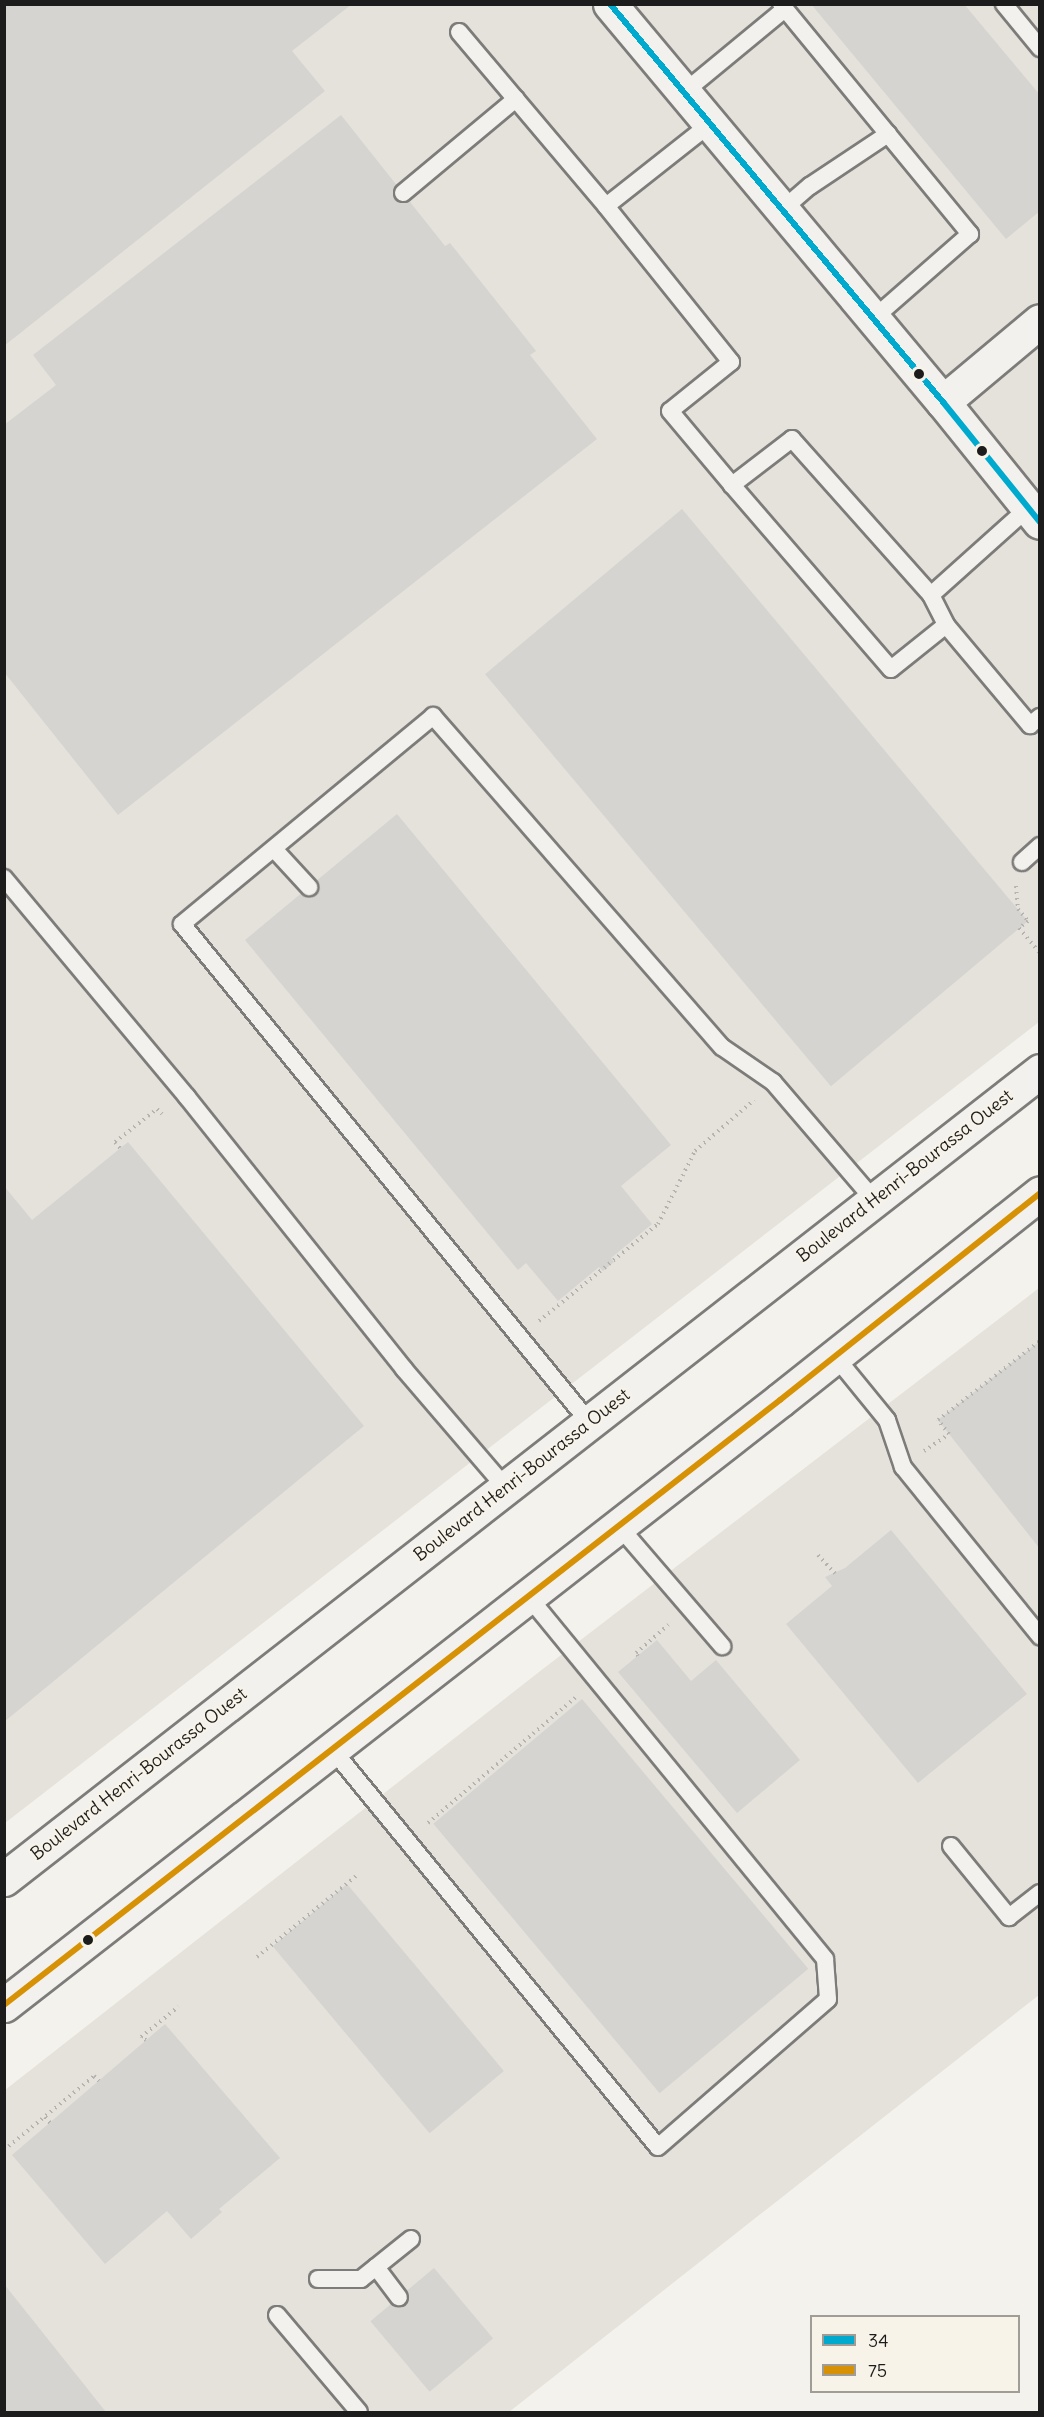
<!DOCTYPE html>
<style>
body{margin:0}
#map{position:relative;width:1044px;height:2417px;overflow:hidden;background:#f4f2ec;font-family:Delius,sans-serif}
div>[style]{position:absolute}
.built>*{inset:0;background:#e4e2da}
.building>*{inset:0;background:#d5d4d0;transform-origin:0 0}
.path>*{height:4px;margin-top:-2px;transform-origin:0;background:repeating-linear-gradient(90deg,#b4b3b0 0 1.5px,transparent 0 6px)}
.roads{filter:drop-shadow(2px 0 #7d7c7a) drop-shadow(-2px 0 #7d7c7a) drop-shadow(0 2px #7d7c7a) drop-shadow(0 -2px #7d7c7a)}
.service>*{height:16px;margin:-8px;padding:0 8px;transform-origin:8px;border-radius:8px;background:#f2f1ed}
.minor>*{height:33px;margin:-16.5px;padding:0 16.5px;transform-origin:16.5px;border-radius:16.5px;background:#f2f1ed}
.primary>*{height:33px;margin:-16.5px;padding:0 16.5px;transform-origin:16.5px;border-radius:16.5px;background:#f2f1ed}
.bus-1>*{height:6px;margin:-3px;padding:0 3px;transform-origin:3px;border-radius:3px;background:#00a9ce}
.bus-2>*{height:6px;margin:-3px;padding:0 3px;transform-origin:3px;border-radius:3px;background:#d69104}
.dots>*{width:16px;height:16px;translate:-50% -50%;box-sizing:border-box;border:3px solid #f7f3e8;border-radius:50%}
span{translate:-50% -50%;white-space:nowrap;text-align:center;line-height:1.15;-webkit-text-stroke:4.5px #f7f3e8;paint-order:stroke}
.street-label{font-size:18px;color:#1c1c1c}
.frame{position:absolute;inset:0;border:6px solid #1c1c1c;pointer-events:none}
.legend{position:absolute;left:810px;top:2315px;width:210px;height:78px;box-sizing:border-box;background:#f7f3e8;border:2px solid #9f9d96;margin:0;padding:8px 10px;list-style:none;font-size:18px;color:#1c1c1c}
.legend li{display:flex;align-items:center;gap:12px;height:30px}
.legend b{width:30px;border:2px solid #9f9d96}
</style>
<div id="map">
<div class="built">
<div style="clip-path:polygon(5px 5px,1039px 5px,1039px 1022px,5px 1823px)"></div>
<div style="clip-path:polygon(1039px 1288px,1039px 1995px,509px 2412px,5px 2412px,5px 2090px,539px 1672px)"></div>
</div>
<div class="building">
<div style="clip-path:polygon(4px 4px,352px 4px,292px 51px,325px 91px,4px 346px)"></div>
<div style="clip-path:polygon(811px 4px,964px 4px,1040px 95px,1040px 211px,1006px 239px)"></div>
<div style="clip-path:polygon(341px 115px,445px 246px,450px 243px,536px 351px,530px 355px,597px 439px,118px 815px,4px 672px,4px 425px,56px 385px,33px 355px)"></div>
<div style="left:682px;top:509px;width:538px;height:257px;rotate:50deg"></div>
<div style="clip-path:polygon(397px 814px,671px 1145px,621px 1186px,652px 1224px,611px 1258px,614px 1262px,603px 1271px,599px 1267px,558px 1301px,526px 1263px,518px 1270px,245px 940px)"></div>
<div style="clip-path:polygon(128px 1142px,364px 1426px,4px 1722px,4px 1186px,32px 1220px)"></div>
<div style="clip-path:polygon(1040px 1341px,1040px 1549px,938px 1420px)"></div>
<div style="clip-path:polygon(891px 1530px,1027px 1694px,918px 1783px,786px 1624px,832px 1586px,825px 1577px,845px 1568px)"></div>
<div style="clip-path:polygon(657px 1640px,691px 1681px,716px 1660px,800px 1760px,737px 1813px,618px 1672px)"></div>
<div style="left:582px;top:1699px;width:352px;height:194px;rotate:50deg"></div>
<div style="left:347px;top:1884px;width:244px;height:97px;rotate:50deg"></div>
<div style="clip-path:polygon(165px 2024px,280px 2158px,219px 2209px,222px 2212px,191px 2239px,167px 2211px,105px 2264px,12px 2155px)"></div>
<div style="left:434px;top:2268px;width:92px;height:83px;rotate:50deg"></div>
<div style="clip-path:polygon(4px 2284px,106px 2412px,4px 2412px)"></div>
</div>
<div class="path">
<div style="left:1016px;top:886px;width:23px;rotate:85deg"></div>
<div style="left:1018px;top:909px;width:16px;rotate:50deg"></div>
<div style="left:1028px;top:921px;width:11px;rotate:142deg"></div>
<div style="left:1019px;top:928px;width:33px;rotate:50deg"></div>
<div style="left:120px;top:1148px;width:8px;rotate:-130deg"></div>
<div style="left:115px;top:1142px;width:53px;rotate:-38.2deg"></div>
<div style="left:157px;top:1109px;width:7px;rotate:45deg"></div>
<div style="left:539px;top:1321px;width:154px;rotate:-39.2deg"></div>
<div style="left:658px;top:1224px;width:82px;rotate:-63.1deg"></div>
<div style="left:695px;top:1151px;width:78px;rotate:-40.8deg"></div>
<div style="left:924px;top:1451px;width:30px;rotate:-34deg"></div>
<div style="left:949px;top:1434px;width:18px;rotate:-128deg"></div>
<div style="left:938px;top:1420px;width:129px;rotate:-37.8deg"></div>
<div style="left:818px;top:1555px;width:25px;rotate:47deg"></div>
<div style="left:638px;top:1656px;width:4px;rotate:-124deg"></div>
<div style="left:636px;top:1653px;width:43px;rotate:-41.2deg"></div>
<div style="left:428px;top:1823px;width:196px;rotate:-40.4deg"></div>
<div style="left:257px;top:1957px;width:128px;rotate:-39.3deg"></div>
<div style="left:146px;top:2040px;width:6px;rotate:-149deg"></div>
<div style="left:141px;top:2037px;width:48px;rotate:-39deg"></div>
<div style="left:45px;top:2117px;width:8px;rotate:50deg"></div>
<div style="left:4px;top:2150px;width:117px;rotate:-39.4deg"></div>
<div style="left:94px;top:2076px;width:7px;rotate:45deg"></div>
</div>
<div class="roads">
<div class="service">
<div style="left:781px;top:4px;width:298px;rotate:50.6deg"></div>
<div style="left:970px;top:234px;width:129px;rotate:138.8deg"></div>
<div style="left:1004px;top:4px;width:57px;rotate:50.7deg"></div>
<div style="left:459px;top:32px;width:228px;rotate:49.8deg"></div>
<div style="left:683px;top:93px;width:132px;rotate:-39.5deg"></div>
<div style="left:710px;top:124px;width:132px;rotate:141.7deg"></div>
<div style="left:606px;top:206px;width:200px;rotate:51.3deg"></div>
<div style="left:731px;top:362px;width:78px;rotate:141.2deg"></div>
<div style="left:670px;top:411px;width:97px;rotate:50deg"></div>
<div style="left:403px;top:193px;width:147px;rotate:-39.8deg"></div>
<div style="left:782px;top:210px;width:37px;rotate:-41deg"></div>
<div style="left:810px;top:186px;width:94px;rotate:-33.7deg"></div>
<div style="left:1028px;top:508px;width:130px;rotate:138.1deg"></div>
<div style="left:931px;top:595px;width:34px;rotate:63deg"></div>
<div style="left:946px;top:625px;width:131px;rotate:50deg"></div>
<div style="left:1030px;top:725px;width:13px;rotate:-39deg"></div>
<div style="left:931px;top:595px;width:209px;rotate:-131.7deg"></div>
<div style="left:792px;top:439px;width:76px;rotate:142.5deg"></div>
<div style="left:732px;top:485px;width:243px;rotate:49.2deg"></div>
<div style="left:891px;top:669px;width:70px;rotate:-38.7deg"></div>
<div style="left:274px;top:849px;width:52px;rotate:47.4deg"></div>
<div style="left:1022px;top:862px;width:24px;rotate:-42deg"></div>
<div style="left:4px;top:878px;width:285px;rotate:50.1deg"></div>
<div style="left:187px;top:1097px;width:348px;rotate:51.4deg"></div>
<div style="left:404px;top:1369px;width:155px;rotate:49.4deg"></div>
<div style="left:834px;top:1355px;width:84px;rotate:50.8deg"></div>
<div style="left:887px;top:1420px;width:50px;rotate:71.2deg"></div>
<div style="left:903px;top:1467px;width:218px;rotate:51deg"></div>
<div style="left:589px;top:1422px;width:643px;rotate:-129.26deg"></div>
<div style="left:182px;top:924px;width:326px;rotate:-39.6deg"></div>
<div style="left:433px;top:716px;width:439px;rotate:48.9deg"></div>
<div style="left:722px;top:1047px;width:62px;rotate:34.5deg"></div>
<div style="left:773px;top:1082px;width:155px;rotate:49.4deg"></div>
<div style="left:618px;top:1525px;width:160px;rotate:49.3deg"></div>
<div style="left:332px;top:1749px;width:514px;rotate:50.68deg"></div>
<div style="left:658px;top:2147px;width:225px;rotate:-41deg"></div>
<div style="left:828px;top:1999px;width:40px;rotate:-94.3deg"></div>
<div style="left:825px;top:1959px;width:469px;rotate:-129.3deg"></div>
<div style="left:951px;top:1846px;width:92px;rotate:50.8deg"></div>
<div style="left:1009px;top:1917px;width:39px;rotate:-38deg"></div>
<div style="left:376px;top:2267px;width:38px;rotate:53deg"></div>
<div style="left:318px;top:2279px;width:43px"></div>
<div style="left:361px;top:2279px;width:64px;rotate:-38.7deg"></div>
<div style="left:277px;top:2315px;width:127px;rotate:49.8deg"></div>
</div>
<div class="minor">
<div style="left:610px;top:4px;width:519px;rotate:50.08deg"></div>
<div style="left:943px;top:402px;width:154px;rotate:51.1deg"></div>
<div style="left:943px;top:402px;width:126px;rotate:-39.9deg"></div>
</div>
<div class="primary">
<div style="left:4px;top:1879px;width:1314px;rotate:-37.95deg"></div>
<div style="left:4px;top:2005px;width:984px;rotate:-37.94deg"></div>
<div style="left:780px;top:1400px;width:332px;rotate:-38.5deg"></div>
</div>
</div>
<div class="bus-1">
<div style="left:610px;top:4px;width:519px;rotate:50.08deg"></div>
<div style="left:943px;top:402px;width:154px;rotate:51.1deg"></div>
</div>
<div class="bus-2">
<div style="left:4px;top:2005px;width:984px;rotate:-37.94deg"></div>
<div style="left:780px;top:1400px;width:332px;rotate:-38.5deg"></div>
</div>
<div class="dots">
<div style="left:919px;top:374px;background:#1c1c1c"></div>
<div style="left:982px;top:451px;background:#1c1c1c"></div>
<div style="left:88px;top:1940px;background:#1c1c1c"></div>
</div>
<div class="street-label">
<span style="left:905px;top:1176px;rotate:-38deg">Boulevard Henri-Bourassa Ouest</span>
<span style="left:522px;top:1475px;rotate:-38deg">Boulevard Henri-Bourassa Ouest</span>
<span style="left:139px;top:1774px;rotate:-38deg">Boulevard Henri-Bourassa Ouest</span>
</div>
<div class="frame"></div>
<ul class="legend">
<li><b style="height:8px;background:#00a9ce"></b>34</li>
<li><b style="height:8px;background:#d69104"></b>75</li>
</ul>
</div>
